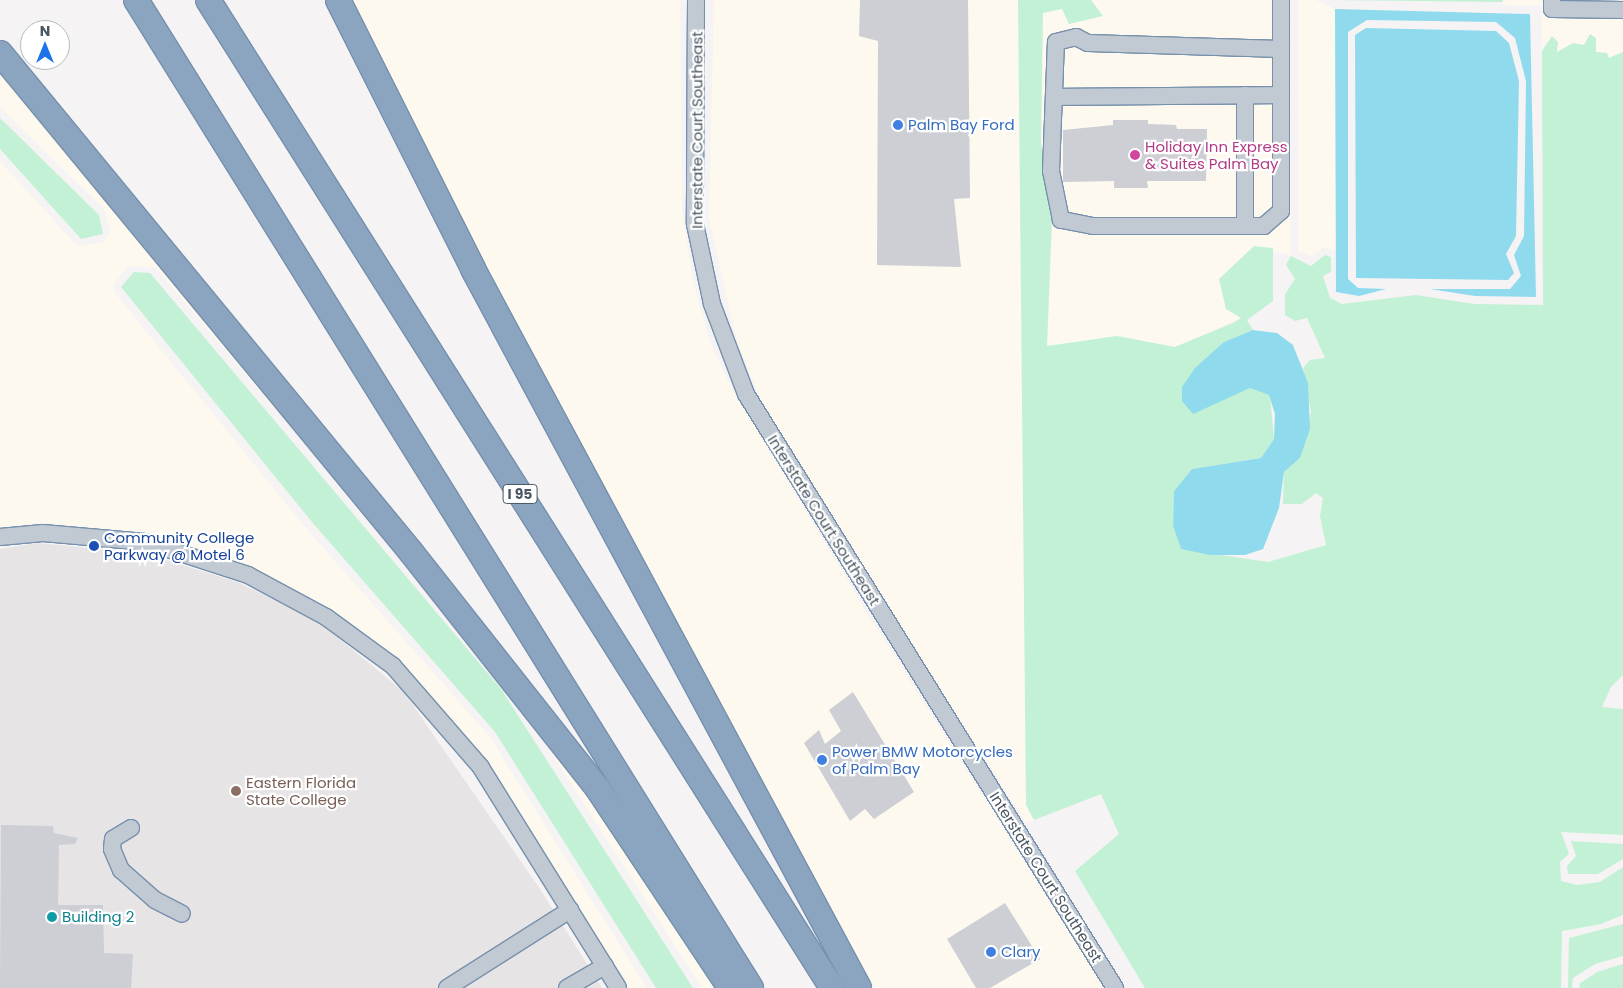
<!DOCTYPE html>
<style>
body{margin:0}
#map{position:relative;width:1623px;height:988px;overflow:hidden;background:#f5f3f3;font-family:Poppins,sans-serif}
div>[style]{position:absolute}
.commercial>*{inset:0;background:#fdf9ef}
.education>*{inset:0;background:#e6e4e5}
.green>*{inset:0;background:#c3f1d5}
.water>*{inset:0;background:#90daee}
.building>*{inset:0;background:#cdcfd5}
.roads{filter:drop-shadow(1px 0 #7690ad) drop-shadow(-1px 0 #7690ad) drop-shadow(0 1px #7690ad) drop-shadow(0 -1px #7690ad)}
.minor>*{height:16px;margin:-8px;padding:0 8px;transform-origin:8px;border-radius:8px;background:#c1cad2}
.highway>*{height:24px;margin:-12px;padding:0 12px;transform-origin:12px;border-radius:12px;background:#8ba5c1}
.dots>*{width:14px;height:14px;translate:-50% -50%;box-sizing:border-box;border:2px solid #fff;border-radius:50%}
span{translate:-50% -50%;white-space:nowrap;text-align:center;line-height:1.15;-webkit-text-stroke:4.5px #fff;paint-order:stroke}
.shield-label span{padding:1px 4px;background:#fff;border:1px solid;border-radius:4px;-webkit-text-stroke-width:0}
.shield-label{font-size:14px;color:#4a5661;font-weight:700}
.shop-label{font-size:15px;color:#366cbe}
.left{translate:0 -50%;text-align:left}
.street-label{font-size:15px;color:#4a5661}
.hotel-label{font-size:15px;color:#b23c85}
.transit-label{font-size:15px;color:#164399}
.education-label{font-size:15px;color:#785e54}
.culture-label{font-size:15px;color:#0d838f}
.north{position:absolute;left:20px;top:20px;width:50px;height:50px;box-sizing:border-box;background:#fff;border:1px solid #b7bbc0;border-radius:50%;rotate:0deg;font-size:14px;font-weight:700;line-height:20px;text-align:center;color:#4a5661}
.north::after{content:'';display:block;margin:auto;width:18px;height:22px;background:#1a73e8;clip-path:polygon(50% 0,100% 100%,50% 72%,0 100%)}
</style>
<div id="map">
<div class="commercial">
<div style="clip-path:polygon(352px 0,680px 0,682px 210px,693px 281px,710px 342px,732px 389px,869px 616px,1104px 988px,875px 988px,589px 466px,353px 12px)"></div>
<div style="clip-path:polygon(714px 0,1018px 0,1021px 5px,1026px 805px,1034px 820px,1026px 823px,808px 481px,761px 401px,737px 341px,709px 219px)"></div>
<div style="clip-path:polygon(1091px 0,1290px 0,1291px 256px,1254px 246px,1236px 316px,1241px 318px,1175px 347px,1117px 336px,1047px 347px,1052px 219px,1041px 142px,1043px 12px,1062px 9px,1103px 16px)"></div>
<div style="clip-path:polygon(1298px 0,1316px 0,1335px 9px,1336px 251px,1323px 247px,1312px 257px,1298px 251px)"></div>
<div style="clip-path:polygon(1503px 0,1623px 0,1623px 52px,1609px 58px,1584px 45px,1557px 53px,1546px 41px,1542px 51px,1542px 6px,1502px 5px)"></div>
<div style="clip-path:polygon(0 67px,453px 620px,156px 268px,128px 266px,114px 284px,115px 293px,306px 528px,490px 737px,647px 988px,629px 988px,487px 760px,398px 658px,330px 608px,252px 567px,147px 533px,44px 523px,0 527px,0 161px,78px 247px,104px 242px,110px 232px,104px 209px,0 107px)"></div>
<div style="clip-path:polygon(522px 707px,592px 795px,719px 988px,702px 988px)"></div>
</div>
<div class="education">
<div style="clip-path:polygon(37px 543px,144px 553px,237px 582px,314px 618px,403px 691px,542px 892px,602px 988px,0 988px,0 549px)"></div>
</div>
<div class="green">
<div style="clip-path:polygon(1018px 0,1091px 0,1103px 16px,1069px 24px,1062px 9px,1043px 13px,1041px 142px,1052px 219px,1047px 346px,1117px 336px,1175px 347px,1233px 323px,1241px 318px,1226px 309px,1219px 279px,1254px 246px,1273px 248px,1273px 301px,1247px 320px,1253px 330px,1224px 342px,1182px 401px,1225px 399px,1250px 388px,1270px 395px,1274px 439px,1261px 458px,1192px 469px,1174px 491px,1173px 526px,1181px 549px,1268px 562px,1326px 545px,1320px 516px,1323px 498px,1316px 493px,1302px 504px,1283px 504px,1284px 472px,1300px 458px,1311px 412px,1303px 368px,1310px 360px,1325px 358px,1307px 318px,1295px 321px,1285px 315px,1285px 294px,1295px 279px,1286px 265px,1291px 256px,1311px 266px,1325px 255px,1331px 257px,1331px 272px,1323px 276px,1330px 298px,1342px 304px,1416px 295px,1474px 304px,1543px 305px,1542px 51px,1552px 36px,1558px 42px,1557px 52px,1573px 43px,1584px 45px,1590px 34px,1596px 38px,1596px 52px,1607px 53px,1609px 58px,1623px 52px,1623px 675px,1611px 687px,1602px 707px,1623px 709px,1623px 835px,1561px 832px,1569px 854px,1560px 862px,1561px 881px,1577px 885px,1600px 882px,1623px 867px,1623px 915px,1601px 924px,1562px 931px,1561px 988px,1145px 988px,1075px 871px,1119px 834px,1101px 794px,1034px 820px,1026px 805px)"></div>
<div style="clip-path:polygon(1333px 0,1503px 0,1502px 2px)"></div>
<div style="clip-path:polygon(0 118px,99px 215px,103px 234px,81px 239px,0 149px)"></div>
<div style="clip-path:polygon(134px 272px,150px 273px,501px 689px,693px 988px,656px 988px,495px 732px,312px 522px,121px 287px)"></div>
<div style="clip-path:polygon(1571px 841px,1623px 844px,1623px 859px,1598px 874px,1568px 874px,1567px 866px,1576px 856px)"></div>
<div style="clip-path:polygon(1623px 924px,1623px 956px,1595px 964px,1573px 978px,1572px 988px,1568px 988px,1569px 938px)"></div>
<div style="clip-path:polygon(1623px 964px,1623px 988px,1580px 988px,1579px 984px,1597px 972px)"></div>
</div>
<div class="water">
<div style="clip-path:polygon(1335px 9px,1530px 14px,1536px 297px,1475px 296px,1430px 289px,1510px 289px,1521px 276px,1514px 255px,1524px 236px,1526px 81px,1515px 38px,1496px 22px,1367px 20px,1348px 32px,1348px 279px,1358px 288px,1386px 289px,1359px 296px,1336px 292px)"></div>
<div style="clip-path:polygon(1366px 28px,1496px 31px,1509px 43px,1519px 81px,1516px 236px,1506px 254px,1514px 273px,1508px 280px,1356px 278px,1355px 35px)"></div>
<div style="clip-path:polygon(1253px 330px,1277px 333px,1293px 345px,1308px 383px,1310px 429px,1300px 458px,1284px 472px,1279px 508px,1263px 549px,1245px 555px,1210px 555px,1181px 549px,1173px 526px,1174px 491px,1192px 469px,1261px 458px,1274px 439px,1275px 414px,1269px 395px,1250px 388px,1193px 414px,1182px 401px,1182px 387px,1195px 368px,1224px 342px)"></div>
</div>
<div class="building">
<div style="clip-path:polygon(860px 0,968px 0,970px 198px,954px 199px,961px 267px,877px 265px,878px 41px,859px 36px)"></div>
<div style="clip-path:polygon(1113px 120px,1148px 120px,1148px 124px,1176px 125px,1177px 129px,1207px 129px,1206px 181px,1147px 181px,1148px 188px,1114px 188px,1114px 181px,1063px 182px,1063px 130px,1113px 125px)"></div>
<div style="clip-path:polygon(853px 692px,914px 792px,874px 819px,865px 809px,850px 821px,804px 743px,819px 730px,825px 744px,841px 731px,829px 710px)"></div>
<div style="clip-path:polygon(1px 825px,53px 826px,54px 833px,78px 838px,75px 844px,59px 845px,58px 905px,103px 905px,104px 953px,133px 954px,131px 988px,0 988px)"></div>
<div style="clip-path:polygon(1005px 903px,1040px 959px,990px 988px,976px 988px,947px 939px)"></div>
</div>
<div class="roads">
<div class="minor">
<div style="left:696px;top:0;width:224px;rotate:90.3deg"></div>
<div style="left:695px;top:224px;width:82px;rotate:78deg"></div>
<div style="left:712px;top:304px;width:96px;rotate:69.3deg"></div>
<div style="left:746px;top:394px;width:699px;rotate:58.15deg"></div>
<div style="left:1281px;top:0;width:211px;rotate:90deg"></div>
<div style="left:1281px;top:211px;width:23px;rotate:139deg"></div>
<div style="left:1264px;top:226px;width:171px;rotate:180deg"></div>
<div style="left:1093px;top:226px;width:33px;rotate:-169deg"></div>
<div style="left:1061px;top:220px;width:50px;rotate:-101.5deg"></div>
<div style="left:1051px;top:171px;width:129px;rotate:-87.8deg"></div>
<div style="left:1056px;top:42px;width:21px;rotate:-14deg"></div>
<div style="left:1076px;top:37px;width:13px;rotate:27deg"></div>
<div style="left:1088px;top:43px;width:193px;rotate:1.8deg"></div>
<div style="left:1552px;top:0;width:9px;rotate:90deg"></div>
<div style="left:1552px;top:9px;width:71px;rotate:0.8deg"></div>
<div style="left:1245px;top:95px;width:131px;rotate:90deg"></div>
<div style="left:1054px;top:97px;width:227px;rotate:-0.5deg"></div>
<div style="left:0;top:537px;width:43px;rotate:-5.3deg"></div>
<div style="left:43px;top:533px;width:103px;rotate:5deg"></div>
<div style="left:146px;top:542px;width:107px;rotate:17.9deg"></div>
<div style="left:248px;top:575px;width:89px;rotate:28.3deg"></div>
<div style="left:326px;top:617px;width:83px;rotate:36.2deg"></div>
<div style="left:393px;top:666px;width:133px;rotate:49deg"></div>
<div style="left:480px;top:766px;width:261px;rotate:58.1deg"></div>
<div style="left:131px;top:828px;width:21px;rotate:149deg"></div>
<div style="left:113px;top:839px;width:10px;rotate:96deg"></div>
<div style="left:112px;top:849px;width:23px;rotate:67deg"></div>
<div style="left:121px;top:870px;width:45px;rotate:41.4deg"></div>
<div style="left:155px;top:900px;width:30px;rotate:27deg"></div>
<div style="left:447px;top:988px;width:146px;rotate:-32.4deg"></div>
<div style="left:567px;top:988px;width:44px;rotate:-30.1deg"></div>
</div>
<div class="highway">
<div style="left:136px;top:0;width:1164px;rotate:58.1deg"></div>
<div style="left:208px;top:0;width:1169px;rotate:57.72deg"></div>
<div style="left:338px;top:0;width:301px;rotate:63.3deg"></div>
<div style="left:473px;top:269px;width:816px;rotate:61.77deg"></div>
<div style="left:0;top:53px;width:646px;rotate:50.52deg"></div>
<div style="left:411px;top:552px;width:302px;rotate:51.7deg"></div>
<div style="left:598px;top:789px;width:239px;rotate:56.4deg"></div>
</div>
</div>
<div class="dots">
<div style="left:898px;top:125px;background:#3f7fe0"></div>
<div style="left:1135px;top:155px;background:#d1479c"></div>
<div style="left:94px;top:546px;background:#1a4fb4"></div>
<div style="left:822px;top:760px;background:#3f7fe0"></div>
<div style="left:236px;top:791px;background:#8d6e63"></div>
<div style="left:52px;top:917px;background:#0f9aa8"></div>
<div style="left:991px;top:952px;background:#3f7fe0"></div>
</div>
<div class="shield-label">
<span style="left:520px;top:494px">I 95</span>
</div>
<div class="shop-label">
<span class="left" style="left:908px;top:125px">Palm Bay Ford</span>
<span class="left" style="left:832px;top:760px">Power BMW Motorcycles<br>of Palm Bay</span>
<span class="left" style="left:1001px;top:952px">Clary</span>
</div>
<div class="street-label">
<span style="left:697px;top:130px;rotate:-90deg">Interstate Court Southeast</span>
<span style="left:824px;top:520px;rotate:58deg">Interstate Court Southeast</span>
<span style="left:1046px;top:877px;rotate:58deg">Interstate Court Southeast</span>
</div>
<div class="hotel-label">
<span class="left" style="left:1145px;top:155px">Holiday Inn Express<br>&amp; Suites Palm Bay</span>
</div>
<div class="transit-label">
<span class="left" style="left:104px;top:546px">Community College<br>Parkway @ Motel 6</span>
</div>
<div class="education-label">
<span class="left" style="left:246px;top:791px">Eastern Florida<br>State College</span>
</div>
<div class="culture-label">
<span class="left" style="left:62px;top:917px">Building 2</span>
</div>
<div class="north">N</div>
</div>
